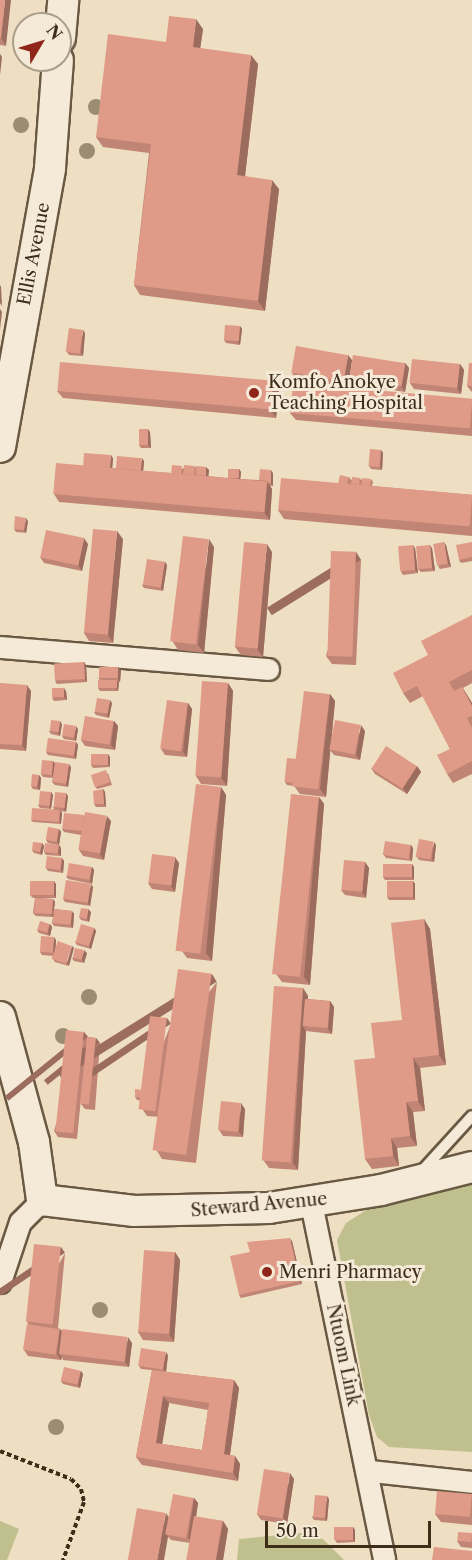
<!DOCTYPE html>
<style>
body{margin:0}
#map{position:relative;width:472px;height:1560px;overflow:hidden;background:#eedec2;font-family:"Libre Caslon Text",serif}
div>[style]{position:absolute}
.green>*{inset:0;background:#c0bf8e}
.path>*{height:4px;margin-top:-2px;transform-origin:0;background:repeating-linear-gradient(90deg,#3d2d19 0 4.5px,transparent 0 7.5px)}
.roads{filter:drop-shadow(2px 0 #695943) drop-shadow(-2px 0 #695943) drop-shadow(0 2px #695943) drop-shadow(0 -2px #695943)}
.lane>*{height:10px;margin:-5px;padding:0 5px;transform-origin:5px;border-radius:5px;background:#f4ead7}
.street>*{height:21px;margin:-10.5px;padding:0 10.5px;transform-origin:10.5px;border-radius:10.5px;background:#f4ead7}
.secondary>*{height:30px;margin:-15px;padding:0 15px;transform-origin:15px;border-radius:15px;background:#f4ead7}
.trees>*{width:16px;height:16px;margin:-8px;border-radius:50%;background:#9b8d72}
.wall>*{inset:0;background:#c08574}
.shaded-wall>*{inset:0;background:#9c6c5e;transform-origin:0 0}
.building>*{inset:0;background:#df9b87;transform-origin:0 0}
.dots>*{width:16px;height:16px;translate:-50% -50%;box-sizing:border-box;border:3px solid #f4ead7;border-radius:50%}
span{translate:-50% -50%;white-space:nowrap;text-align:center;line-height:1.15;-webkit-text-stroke:6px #f4ead7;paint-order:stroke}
.street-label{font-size:18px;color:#3d2d19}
.poi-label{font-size:18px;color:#3d2d19}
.left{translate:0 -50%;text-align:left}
.north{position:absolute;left:12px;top:12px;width:60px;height:60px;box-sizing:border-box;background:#f4ead7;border:2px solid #ab9e8b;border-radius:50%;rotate:52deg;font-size:16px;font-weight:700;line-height:24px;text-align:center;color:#3d2d19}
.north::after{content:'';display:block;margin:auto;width:21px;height:27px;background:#8f2418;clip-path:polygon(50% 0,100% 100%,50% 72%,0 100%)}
.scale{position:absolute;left:265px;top:1521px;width:166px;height:27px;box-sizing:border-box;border:3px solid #3d2d19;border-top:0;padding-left:8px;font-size:18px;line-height:21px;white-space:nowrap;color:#3d2d19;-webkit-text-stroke:4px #f4ead7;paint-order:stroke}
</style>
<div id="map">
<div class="green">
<div style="clip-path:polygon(472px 1180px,472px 1452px,389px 1447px,377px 1437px,369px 1415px,337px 1240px,346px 1223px,371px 1207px)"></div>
<div style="clip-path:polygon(0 1521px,19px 1529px,7px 1560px,0 1560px)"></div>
<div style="clip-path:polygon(302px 1533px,323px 1539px,344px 1560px,237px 1560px,239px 1539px)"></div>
</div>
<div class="path">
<div style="left:0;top:1451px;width:76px;rotate:21.5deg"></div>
<div style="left:71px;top:1479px;width:14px;rotate:45deg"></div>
<div style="left:81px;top:1489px;width:13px;rotate:77deg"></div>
<div style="left:84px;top:1502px;width:62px;rotate:109.9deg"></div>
</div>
<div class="roads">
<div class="lane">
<div style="left:422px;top:1171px;width:74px;rotate:-47.7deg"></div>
</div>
<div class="street">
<div style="left:0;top:647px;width:269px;rotate:4.7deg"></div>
<div style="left:311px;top:1203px;width:364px;rotate:78.4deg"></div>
<div style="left:0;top:1282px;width:63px;rotate:-71.6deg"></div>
<div style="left:20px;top:1222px;width:31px;rotate:-45deg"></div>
<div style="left:371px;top:1471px;width:102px;rotate:6.2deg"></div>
</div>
<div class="secondary">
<div style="left:60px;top:38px;width:38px;rotate:-85deg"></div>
<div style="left:0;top:447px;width:283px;rotate:-79.8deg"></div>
<div style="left:50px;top:168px;width:108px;rotate:-85.8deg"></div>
<div style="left:0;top:1017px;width:130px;rotate:74.8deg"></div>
<div style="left:34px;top:1142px;width:59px;rotate:82.1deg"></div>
<div style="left:42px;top:1200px;width:93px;rotate:6.8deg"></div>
<div style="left:134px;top:1211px;width:135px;rotate:-1.3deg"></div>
<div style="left:269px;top:1208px;width:113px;rotate:-9.1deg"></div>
<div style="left:381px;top:1190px;width:94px;rotate:-14.2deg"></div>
</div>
</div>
<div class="trees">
<div style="left:96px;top:107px"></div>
<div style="left:21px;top:125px"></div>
<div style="left:87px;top:151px"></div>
<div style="left:89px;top:997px"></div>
<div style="left:63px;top:1036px"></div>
<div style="left:100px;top:1310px"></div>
<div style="left:56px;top:1427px"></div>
</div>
<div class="wall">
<div style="clip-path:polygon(0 0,6px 46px,0 45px)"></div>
<div style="clip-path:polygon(203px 29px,200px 48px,258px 64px,245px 176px,279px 189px,265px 311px,140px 295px,134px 285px,149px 153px,103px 147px,96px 137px,166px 42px)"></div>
<div style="clip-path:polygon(240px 326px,242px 329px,240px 345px,226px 343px,224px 340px)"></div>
<div style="clip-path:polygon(85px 333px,83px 356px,69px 355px,67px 352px)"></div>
<div style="clip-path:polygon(352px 360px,348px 387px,296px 379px,292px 373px)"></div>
<div style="clip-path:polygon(405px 363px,409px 368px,405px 392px,354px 384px,350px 378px)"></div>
<div style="clip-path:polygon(472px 363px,472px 392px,471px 391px,467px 386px)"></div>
<div style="clip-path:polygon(460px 364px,464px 370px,461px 394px,414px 389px,410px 383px)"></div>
<div style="clip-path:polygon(279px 389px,276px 418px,63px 398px,57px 391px)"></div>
<div style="clip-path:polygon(472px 399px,472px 436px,296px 420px,290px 413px)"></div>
<div style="clip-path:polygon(150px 432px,151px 448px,141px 448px,139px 445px)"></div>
<div style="clip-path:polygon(381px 450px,383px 453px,382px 470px,371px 469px,369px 466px)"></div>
<div style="clip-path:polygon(113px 458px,112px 468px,116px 468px,144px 461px,143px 471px,171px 473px,184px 468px,196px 467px,209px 470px,208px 476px,227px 478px,239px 469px,241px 472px,240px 479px,259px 480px,273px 473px,273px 486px,270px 486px,272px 489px,270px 520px,59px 502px,54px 494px,83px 466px)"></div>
<div style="clip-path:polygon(349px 477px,351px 480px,360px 478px,361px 480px,371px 479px,373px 482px,372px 486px,472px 495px,472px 536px,284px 519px,278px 510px,339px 483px)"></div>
<div style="clip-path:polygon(28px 521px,26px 533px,16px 532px,14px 529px)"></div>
<div style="clip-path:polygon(123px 539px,113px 643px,89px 641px,84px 633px)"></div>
<div style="clip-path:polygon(472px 542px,472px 561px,461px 563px,459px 560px)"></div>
<div style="clip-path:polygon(88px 544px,82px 571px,44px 563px,40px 557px)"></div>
<div style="clip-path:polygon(446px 545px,451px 567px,440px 569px,438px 566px)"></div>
<div style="clip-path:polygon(214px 547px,204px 653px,178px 650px,173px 642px)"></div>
<div style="clip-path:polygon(415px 548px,418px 573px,403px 575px,401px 572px)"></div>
<div style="clip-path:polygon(432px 548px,435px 571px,421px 572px,418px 569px)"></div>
<div style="clip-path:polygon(272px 552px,263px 657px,241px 655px,235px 647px)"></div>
<div style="clip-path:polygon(356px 552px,361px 560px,356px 665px,332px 664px,326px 656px)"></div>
<div style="clip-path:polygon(165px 562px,167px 565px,163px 591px,144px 588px,142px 585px)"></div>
<div style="clip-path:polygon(472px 615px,472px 683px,463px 688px,472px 703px,472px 774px,453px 783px,447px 774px,450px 749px,423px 696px,410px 703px,403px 693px,428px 655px)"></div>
<div style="clip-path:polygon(84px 662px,86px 665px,87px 682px,57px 684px,55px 681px)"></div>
<div style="clip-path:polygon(121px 670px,120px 682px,118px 682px,119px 683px,118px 691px,100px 691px,98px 688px,100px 680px,98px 678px)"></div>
<div style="clip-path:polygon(0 683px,31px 691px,26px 751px,0 749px)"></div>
<div style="clip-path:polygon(228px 683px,233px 691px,227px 786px,201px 784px,196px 776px)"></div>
<div style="clip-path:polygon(66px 691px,67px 700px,54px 701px,52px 698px)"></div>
<div style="clip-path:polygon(330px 694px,335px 701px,331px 743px,365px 731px,360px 760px,334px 755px,330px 750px,326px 797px,300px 794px,294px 786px,287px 785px,285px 782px)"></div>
<div style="clip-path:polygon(112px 703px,109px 718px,96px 715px,94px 712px)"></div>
<div style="clip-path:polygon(188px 703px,192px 709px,187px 757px,165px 755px,161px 749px)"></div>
<div style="clip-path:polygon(114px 721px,118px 726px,115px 750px,85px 746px,81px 740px)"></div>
<div style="clip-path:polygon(62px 724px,60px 736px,51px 734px,49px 731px)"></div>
<div style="clip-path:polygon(78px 729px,76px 741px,64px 739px,62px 736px)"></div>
<div style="clip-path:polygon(76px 742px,78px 745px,76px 759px,48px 755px,46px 752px)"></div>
<div style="clip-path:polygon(110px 757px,110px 767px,93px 768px,91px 765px)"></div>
<div style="clip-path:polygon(53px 761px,55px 763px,71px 767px,68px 787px,55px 785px,52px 782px,53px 778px,43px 777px,41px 774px)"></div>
<div style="clip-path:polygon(417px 766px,421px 772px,407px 794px,375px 774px,371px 768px)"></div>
<div style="clip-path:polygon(108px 773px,112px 785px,97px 789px,95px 786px)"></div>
<div style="clip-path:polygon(39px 775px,41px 778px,40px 790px,33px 789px,31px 786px)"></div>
<div style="clip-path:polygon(221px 787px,226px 795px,212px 961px,187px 958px,182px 951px)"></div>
<div style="clip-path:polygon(103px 789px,105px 792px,106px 807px,96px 807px,94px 804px)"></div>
<div style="clip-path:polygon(51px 792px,53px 795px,51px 809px,40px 808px,38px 805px)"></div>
<div style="clip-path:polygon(68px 796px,66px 812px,60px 811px,62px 813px,61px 824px,33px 822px,31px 820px,54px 809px,53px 807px)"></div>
<div style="clip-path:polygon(319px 797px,324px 804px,310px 985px,282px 982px,276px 974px)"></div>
<div style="clip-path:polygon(84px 815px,85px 817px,111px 821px,104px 860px,83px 856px,79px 850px,81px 835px,64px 832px,62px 829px)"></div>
<div style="clip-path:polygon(59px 829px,61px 832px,59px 845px,61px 848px,61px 856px,46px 855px,44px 852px,58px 845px,48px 843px,46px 840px)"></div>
<div style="clip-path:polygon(42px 843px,44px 846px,42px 855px,34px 853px,32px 850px)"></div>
<div style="clip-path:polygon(411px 845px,413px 848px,412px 861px,386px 858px,384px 855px)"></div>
<div style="clip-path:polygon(436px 845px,434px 862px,419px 860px,417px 857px)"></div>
<div style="clip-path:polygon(62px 858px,64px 861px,63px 873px,48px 871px,46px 868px)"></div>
<div style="clip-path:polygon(365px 862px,369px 868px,366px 898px,345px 895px,341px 890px)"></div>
<div style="clip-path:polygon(179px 863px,175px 892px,152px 889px,148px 883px)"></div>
<div style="clip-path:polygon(412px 864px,414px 867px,414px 880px,385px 880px,383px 877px)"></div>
<div style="clip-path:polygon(92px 867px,94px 870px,92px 884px,68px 879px,66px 876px)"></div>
<div style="clip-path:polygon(413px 881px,415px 884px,415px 900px,389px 900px,387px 897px)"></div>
<div style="clip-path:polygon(56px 884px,56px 898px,39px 898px,53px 899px,55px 902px,54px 909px,72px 911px,74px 914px,73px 928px,54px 926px,52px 923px,53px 917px,36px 916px,33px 913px,35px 898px,33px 898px,30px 895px)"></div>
<div style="clip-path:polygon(93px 887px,90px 906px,65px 902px,63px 899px)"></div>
<div style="clip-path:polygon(91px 912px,89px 922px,81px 920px,79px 917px)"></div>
<div style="clip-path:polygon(424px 919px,430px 929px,446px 1065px,420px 1068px,425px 1111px,413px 1112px,417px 1146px,397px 1148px,399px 1166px,372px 1169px,365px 1159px,375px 1058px,402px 1020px)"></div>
<div style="clip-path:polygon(50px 924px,52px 927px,50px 936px,39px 933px,37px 930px)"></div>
<div style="clip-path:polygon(94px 928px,96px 931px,91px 949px,77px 945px,75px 942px)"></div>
<div style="clip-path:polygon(56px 940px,55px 952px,58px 941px,69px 966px,55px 962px,53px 959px,54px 956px,42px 955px,40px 952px)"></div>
<div style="clip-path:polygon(87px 953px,84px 963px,74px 961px,72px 958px)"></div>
<div style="clip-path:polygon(217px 982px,196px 1163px,162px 1159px,157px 1151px,161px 1117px,147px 1116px,143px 1110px,144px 1101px,137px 1100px,135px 1097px,143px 1090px,144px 1092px,171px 1024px,170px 1041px)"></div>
<div style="clip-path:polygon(303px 988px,308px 996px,308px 999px,330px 1001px,334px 1007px,332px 1034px,306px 1031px,298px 1170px,269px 1168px,264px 1161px)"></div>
<div style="clip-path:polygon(84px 1032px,88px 1037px,96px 1038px,100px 1043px,95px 1110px,85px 1109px,81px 1104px,83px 1078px,77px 1139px,58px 1137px,54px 1131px)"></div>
<div style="clip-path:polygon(245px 1109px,243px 1137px,223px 1136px,219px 1130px)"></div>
<div style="clip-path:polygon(292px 1241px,302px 1284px,241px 1298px,239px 1295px,250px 1252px)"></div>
<div style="clip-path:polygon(175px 1252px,180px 1260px,174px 1342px,143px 1340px,138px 1332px)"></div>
<div style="clip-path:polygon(65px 1253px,58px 1328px,60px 1329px,62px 1331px,132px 1343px,129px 1367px,63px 1360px,62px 1357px,61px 1360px,28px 1356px,24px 1350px,29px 1325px,27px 1322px)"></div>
<div style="clip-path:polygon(evenodd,168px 1355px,166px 1372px,234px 1380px,239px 1388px,230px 1455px,235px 1456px,240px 1464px,238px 1481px,142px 1465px,136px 1457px,152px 1370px,141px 1369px,139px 1366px,168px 1355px,169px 1403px,208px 1410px,202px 1450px,162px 1444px,169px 1403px)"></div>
<div style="clip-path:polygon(81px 1371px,83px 1374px,80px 1388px,63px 1384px,61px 1381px)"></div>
<div style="clip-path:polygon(294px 1479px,287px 1524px,261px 1520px,257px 1514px)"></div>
<div style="clip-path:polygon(472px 1494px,472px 1525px,441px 1522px,435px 1514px)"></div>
<div style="clip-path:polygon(194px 1498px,198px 1503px,196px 1517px,223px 1521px,228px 1529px,223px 1560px,187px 1560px,190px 1543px,171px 1540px,168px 1537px,127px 1560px,169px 1519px)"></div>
<div style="clip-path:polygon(329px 1499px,327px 1521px,314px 1520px,312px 1517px)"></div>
<div style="clip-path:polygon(353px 1527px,355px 1530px,355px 1542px,337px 1543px,335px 1540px)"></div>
<div style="clip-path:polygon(472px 1533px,472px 1548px,461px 1547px,457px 1541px)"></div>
</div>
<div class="shaded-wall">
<div style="clip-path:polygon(5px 0,11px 0,6px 46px,1px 38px)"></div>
<div style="clip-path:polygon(196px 19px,203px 29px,199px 57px,193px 47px)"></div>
<div style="clip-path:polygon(0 54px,2px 57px,0 75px)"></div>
<div style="clip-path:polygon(251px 55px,258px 64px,244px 185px,237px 175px)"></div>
<div style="clip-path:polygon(272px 180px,279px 189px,265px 311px,258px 301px)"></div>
<div style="clip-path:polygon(0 285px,1px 287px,2px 306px,0 303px)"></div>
<div style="clip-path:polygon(0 309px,2px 312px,0 329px)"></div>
<div style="clip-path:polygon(240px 326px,242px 329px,240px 345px,238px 342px)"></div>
<div style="clip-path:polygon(83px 330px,85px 333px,83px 356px,81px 353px)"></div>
<div style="clip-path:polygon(348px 355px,352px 360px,348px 387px,344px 381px)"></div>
<div style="clip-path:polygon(405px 363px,409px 368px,405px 392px,401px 386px)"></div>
<div style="clip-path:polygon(460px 364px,464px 370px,461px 394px,457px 388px)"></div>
<div style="clip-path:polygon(273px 381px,279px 389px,276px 418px,271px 410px)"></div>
<div style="clip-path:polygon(148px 429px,150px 432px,151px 448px,148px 445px)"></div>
<div style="clip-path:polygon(381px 450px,383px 453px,382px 470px,380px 467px)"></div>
<div style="clip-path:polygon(111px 455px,113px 458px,112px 472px,110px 469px)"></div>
<div style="clip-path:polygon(142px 458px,144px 461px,143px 473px,141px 471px)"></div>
<div style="clip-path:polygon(206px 467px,209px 470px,208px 480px,206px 477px)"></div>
<div style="clip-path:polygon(239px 469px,241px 472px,240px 483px,238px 480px)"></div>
<div style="clip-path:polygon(271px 470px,273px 473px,273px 486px,271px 483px)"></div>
<div style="clip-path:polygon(267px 481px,272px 489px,270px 520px,264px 512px)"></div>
<div style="clip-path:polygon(26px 518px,28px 521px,26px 533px,24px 530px)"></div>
<div style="clip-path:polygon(117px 531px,123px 539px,113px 643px,108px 635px)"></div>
<div style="clip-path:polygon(84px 538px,88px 544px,82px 571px,78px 565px)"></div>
<div style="clip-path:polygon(209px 539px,214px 547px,204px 653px,198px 645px)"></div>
<div style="clip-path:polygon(444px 542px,446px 545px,451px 567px,448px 564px)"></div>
<div style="clip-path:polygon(267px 544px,272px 552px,263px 657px,257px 649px)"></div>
<div style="clip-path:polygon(413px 545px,415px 548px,418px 573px,415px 570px)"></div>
<div style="clip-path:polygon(430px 545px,432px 548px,435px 571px,432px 568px)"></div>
<div style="left:356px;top:552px;width:9px;height:105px;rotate:58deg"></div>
<div style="clip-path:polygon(165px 562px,167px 565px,163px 591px,161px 588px)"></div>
<div style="clip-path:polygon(84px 662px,86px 665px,87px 682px,85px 679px)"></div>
<div style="clip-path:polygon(118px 667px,121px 670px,120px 682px,118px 679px)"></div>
<div style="clip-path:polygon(117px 680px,119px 683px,118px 691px,116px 688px)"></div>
<div style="clip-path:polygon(228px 683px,233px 691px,227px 786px,221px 778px)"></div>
<div style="clip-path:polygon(27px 685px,31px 691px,26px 751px,22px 745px)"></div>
<div style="clip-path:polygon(462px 687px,472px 703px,472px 706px)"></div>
<div style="clip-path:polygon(64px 688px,66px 691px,67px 700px,64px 697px)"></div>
<div style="clip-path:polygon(330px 694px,335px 701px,326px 797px,320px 789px)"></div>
<div style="clip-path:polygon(110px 700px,112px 703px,109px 718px,107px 715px)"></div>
<div style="clip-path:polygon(188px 703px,192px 709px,187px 757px,183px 752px)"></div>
<div style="clip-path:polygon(60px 721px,62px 724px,60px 736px,58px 733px)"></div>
<div style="clip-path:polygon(114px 721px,118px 726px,115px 750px,111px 745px)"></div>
<div style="clip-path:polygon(361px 725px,365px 731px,360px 760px,356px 755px)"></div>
<div style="clip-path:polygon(76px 726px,78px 729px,76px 741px,74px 738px)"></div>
<div style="clip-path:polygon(76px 742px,78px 745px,76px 759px,74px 756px)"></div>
<div style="clip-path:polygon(108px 754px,110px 757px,110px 767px,108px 764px)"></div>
<div style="clip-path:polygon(53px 761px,55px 764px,54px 778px,52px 775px)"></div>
<div style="clip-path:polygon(69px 764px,71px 767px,68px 787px,66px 784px)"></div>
<div style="clip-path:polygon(417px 766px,421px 772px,407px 794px,403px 788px)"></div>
<div style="clip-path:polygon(39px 775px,41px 778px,40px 790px,37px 787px)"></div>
<div style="clip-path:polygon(221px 787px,226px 795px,212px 961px,206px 953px)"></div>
<div style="clip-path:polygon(103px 789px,105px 792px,106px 807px,104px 804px)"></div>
<div style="clip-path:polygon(51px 792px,53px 795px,51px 809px,49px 806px)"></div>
<div style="clip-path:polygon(66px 793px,68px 796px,66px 812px,64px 809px)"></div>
<div style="clip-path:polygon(319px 797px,324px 804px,310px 985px,304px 977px)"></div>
<div style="clip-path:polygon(60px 810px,62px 813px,61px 824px,59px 821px)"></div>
<div style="clip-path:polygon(107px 816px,111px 821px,104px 860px,100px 854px)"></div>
<div style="clip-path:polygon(59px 829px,61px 832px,59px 845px,57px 842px)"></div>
<div style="clip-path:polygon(434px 842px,436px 845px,434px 862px,432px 859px)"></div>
<div style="clip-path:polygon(42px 843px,44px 846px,42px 855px,40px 852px)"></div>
<div style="clip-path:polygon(59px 845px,61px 848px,61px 856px,58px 853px)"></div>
<div style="clip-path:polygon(411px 845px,413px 848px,412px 861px,410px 858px)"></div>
<div style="clip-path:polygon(175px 857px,179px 863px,175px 892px,171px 886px)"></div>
<div style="clip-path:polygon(62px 858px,64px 861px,63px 873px,61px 870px)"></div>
<div style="clip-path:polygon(365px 862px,369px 868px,366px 898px,362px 892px)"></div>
<div style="clip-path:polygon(412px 864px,414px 867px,414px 880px,412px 877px)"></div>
<div style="clip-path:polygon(92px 867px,94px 870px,92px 884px,90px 881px)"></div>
<div style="clip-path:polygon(54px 881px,56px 884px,56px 898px,54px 895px)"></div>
<div style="clip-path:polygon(413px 881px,415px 884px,415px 900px,413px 897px)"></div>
<div style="clip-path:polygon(91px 884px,93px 887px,90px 906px,88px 903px)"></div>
<div style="clip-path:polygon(53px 899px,55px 902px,53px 917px,51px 914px)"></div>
<div style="clip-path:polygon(88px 909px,91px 912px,89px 922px,87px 919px)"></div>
<div style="clip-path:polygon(72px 911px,74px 914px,73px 928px,71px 925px)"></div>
<div style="clip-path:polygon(424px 919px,430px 929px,446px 1065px,439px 1055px)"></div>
<div style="clip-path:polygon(50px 924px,52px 927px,50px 936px,48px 933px)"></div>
<div style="clip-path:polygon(94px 928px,96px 931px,91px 949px,89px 946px)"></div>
<div style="clip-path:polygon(54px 937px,56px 940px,55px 956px,53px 953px)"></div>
<div style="clip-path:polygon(72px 946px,74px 948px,69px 966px,67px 963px)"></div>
<div style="clip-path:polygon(84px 950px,87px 953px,84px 963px,82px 960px)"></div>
<div style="left:212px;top:974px;width:9px;height:183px;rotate:58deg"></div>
<div style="clip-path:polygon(303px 988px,308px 996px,307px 1027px,303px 1026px,306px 1031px,298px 1170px,293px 1163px)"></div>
<div style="clip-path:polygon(330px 1001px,334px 1007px,332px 1034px,328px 1029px)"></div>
<div style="left:167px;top:1018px;width:7px;height:94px;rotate:56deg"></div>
<div style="left:84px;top:1032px;width:6px;height:102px;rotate:51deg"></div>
<div style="left:96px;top:1038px;width:6px;height:67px;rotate:51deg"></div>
<div style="clip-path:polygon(413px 1058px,420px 1068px,425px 1111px,418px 1101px)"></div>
<div style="clip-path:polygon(406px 1102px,413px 1112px,417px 1146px,410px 1136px)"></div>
<div style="clip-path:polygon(241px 1103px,245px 1109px,243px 1137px,239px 1132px)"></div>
<div style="clip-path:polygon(391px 1138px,397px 1148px,399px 1166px,393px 1156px)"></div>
<div style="clip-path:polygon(290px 1238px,292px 1241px,302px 1284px,300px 1281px)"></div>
<div style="left:61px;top:1247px;width:7px;height:77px;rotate:56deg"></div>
<div style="clip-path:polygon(175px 1252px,180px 1260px,174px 1342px,169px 1334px)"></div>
<div style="clip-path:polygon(60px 1329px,64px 1334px,59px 1354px,62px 1357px,61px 1360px,57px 1354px)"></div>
<div style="clip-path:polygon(128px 1337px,132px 1343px,129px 1367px,125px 1362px)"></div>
<div style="clip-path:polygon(166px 1352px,168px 1355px,166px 1372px,163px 1369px)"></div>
<div style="clip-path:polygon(81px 1371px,83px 1374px,80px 1388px,78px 1385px)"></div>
<div style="clip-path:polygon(234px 1380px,239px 1388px,229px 1462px,224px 1454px)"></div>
<div style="clip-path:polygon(163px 1396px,169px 1403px,161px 1451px,156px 1443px)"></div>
<div style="clip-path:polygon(235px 1456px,240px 1464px,238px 1481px,233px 1473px)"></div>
<div style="clip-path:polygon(290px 1473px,294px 1479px,287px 1524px,283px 1518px)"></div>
<div style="clip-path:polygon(327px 1496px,329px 1499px,327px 1521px,325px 1518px)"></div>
<div style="clip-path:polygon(194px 1498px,198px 1503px,192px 1544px,188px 1538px)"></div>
<div style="clip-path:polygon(166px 1513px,171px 1521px,167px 1535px,168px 1537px,164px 1560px,157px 1560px)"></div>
<div style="clip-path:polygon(223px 1521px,228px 1529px,223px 1560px,216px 1560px)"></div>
<div style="clip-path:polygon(353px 1527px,355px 1530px,355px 1542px,353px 1539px)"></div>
</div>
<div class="building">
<div style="clip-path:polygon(0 0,5px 0,1px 38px,0 38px)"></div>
<div style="clip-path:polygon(169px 16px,196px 19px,193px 47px,251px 55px,237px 175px,272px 180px,258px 301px,134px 285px,151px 144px,96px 137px,108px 34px,166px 42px)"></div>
<div style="left:225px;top:325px;width:15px;height:15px;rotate:4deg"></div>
<div style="left:69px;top:328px;width:14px;height:24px;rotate:8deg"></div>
<div style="left:296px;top:346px;width:53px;height:27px;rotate:10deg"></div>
<div style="left:353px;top:355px;width:53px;height:23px;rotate:9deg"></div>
<div style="left:412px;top:359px;width:48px;height:24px;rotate:6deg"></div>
<div style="left:60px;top:362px;width:214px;height:29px;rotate:5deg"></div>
<div style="clip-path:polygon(469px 363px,472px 363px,472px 386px,467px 386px)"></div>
<div style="left:293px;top:383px;width:180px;height:30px;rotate:5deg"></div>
<div style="left:139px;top:429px;width:9px;height:16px"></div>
<div style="left:370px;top:449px;width:11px;height:17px;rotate:5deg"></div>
<div style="left:84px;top:453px;width:27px;height:13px;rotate:4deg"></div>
<div style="left:117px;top:456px;width:25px;height:12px;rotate:5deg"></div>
<div style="left:56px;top:463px;width:212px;height:31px;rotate:5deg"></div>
<div style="left:172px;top:465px;width:10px;height:8px;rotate:6deg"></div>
<div style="left:184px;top:465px;width:11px;height:9px;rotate:5deg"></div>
<div style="clip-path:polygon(196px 466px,206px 467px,206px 476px,196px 475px)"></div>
<div style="left:228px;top:469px;width:11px;height:9px"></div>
<div style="clip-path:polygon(260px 469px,271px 470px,271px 483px,268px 483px,267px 481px,259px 480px)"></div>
<div style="left:340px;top:475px;width:9px;height:8px;rotate:13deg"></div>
<div style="left:352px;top:477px;width:8px;height:7px;rotate:7deg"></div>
<div style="left:281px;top:478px;width:192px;height:32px;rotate:5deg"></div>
<div style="left:362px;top:478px;width:9px;height:7px;rotate:6deg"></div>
<div style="clip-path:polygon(15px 516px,26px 518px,24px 530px,14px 529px)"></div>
<div style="left:93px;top:529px;width:24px;height:104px;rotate:5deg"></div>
<div style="left:46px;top:530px;width:39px;height:28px;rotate:12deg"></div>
<div style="left:183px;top:536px;width:26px;height:106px;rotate:7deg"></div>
<div style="left:244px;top:542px;width:23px;height:105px;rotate:5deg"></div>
<div style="left:444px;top:542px;width:22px;height:11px;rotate:80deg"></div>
<div style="clip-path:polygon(472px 542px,472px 557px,459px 560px,456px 545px)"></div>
<div style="left:413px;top:545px;width:25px;height:15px;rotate:85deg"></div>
<div style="left:430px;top:545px;width:23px;height:14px;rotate:85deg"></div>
<div style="left:331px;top:551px;width:25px;height:105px;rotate:2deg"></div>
<div style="left:147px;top:559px;width:18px;height:26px;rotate:9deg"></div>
<div style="clip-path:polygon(472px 615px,472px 670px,449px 682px,454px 691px,462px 687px,472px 706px,472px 716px,467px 718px,472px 728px,472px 761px,447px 774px,437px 755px,450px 749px,417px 686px,403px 693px,393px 673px,428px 655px,421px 641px)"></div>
<div style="left:84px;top:662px;width:17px;height:30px;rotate:87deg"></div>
<div style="left:99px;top:667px;width:19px;height:11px"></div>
<div style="left:98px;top:680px;width:19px;height:8px"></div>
<div style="left:202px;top:681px;width:26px;height:95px;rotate:4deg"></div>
<div style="clip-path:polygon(0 683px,27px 685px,22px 745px,0 744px)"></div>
<div style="left:64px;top:688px;width:9px;height:12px;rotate:90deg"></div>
<div style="left:304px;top:691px;width:26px;height:96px;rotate:7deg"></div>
<div style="left:97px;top:698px;width:13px;height:14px;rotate:9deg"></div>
<div style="left:167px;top:700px;width:21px;height:49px;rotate:8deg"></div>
<div style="left:85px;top:716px;width:29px;height:24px;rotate:10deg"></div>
<div style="left:51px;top:720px;width:9px;height:11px;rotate:6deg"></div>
<div style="left:335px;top:720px;width:26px;height:30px;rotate:11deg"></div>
<div style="left:64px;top:724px;width:12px;height:12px;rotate:9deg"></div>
<div style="left:48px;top:738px;width:28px;height:14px;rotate:8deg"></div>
<div style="left:386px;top:746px;width:37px;height:27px;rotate:33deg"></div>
<div style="left:91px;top:754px;width:17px;height:11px"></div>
<div style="left:287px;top:758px;width:10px;height:24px;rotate:6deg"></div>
<div style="left:42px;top:760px;width:11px;height:14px;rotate:5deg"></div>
<div style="left:55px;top:762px;width:14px;height:20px;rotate:8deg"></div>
<div style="left:106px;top:770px;width:13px;height:16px;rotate:72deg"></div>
<div style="clip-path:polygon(32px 774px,39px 775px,37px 787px,31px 786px)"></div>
<div style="left:196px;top:784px;width:25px;height:168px;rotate:7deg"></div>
<div style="clip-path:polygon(103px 789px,104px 804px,94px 804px,93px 791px)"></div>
<div style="left:40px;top:791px;width:11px;height:14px;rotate:5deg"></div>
<div style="left:55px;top:792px;width:11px;height:15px;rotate:5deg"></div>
<div style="left:291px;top:794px;width:28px;height:181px;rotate:6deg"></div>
<div style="left:32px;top:808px;width:28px;height:12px;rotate:4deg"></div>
<div style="left:85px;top:812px;width:22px;height:38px;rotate:10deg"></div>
<div style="left:64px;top:813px;width:20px;height:16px;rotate:6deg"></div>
<div style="left:48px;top:827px;width:11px;height:13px;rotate:10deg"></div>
<div style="left:419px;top:839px;width:15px;height:18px;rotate:11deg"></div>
<div style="left:385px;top:841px;width:26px;height:14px;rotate:9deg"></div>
<div style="clip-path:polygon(33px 842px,42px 843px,40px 852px,32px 850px)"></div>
<div style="left:45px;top:843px;width:14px;height:9px;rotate:8deg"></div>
<div style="left:152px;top:854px;width:23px;height:29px;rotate:7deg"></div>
<div style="left:47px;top:856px;width:15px;height:12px;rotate:8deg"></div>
<div style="left:344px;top:860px;width:21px;height:30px;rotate:5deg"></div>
<div style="left:69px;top:863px;width:23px;height:13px;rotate:10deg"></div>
<div style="left:383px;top:864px;width:29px;height:13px"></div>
<div style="left:66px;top:880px;width:25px;height:19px;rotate:9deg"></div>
<div style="left:30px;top:881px;width:24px;height:14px"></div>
<div style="left:413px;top:881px;width:16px;height:26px;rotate:90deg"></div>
<div style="left:35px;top:898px;width:18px;height:15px;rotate:3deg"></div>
<div style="clip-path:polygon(81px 908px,88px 909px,87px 919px,79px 917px)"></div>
<div style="left:54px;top:909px;width:18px;height:14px;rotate:6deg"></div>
<div style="clip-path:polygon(424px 919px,439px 1055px,413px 1058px,418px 1101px,406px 1102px,410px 1136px,391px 1138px,393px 1156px,365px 1159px,354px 1060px,375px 1058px,371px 1023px,402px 1020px,391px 923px)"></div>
<div style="left:40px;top:921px;width:10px;height:9px;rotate:17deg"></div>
<div style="left:81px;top:924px;width:14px;height:19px;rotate:17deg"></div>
<div style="left:41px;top:936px;width:13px;height:16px;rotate:4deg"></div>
<div style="left:58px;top:941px;width:15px;height:19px;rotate:20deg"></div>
<div style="left:75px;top:948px;width:9px;height:10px;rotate:13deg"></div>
<div style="left:178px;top:969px;width:34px;height:183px;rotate:8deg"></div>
<div style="left:274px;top:986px;width:29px;height:175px;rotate:4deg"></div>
<div style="left:305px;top:999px;width:25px;height:27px;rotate:5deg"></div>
<div style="left:150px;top:1016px;width:17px;height:94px;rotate:7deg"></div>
<div style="left:66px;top:1030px;width:18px;height:102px;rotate:6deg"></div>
<div style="left:87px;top:1037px;width:9px;height:67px;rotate:6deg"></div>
<div style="clip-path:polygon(135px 1089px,143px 1090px,143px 1098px,135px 1097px)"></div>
<div style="left:221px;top:1101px;width:20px;height:29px;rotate:6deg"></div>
<div style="clip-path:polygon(290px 1238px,300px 1281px,239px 1295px,230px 1256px,250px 1252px,247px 1242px)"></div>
<div style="left:34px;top:1244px;width:27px;height:78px;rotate:6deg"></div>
<div style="left:144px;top:1250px;width:31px;height:82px;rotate:4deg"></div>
<div style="left:27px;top:1324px;width:33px;height:26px;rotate:9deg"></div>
<div style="left:62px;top:1329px;width:66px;height:25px;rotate:7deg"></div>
<div style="left:141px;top:1348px;width:25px;height:18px;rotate:9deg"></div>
<div style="left:64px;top:1367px;width:17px;height:14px;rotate:13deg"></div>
<div style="clip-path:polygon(evenodd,152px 1370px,234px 1380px,224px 1454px,235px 1456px,233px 1473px,136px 1457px,152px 1370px,163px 1396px,209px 1403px,202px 1450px,156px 1443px,163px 1396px)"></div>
<div style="left:264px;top:1469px;width:26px;height:46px;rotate:9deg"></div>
<div style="left:437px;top:1491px;width:35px;height:23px;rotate:5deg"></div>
<div style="left:173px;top:1494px;width:21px;height:41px;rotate:11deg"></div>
<div style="left:315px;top:1495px;width:12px;height:22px;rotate:5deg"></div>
<div style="left:137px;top:1508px;width:29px;height:53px;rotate:10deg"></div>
<div style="left:194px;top:1516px;width:29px;height:45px;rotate:10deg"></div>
<div style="left:334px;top:1527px;width:19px;height:13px"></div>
<div style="left:458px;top:1532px;width:14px;height:9px;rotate:4deg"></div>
<div style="clip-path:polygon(434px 1547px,472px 1551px,472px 1560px,432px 1560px)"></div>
</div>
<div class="dots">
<div style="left:254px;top:393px;background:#8f2418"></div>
<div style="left:267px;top:1272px;background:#8f2418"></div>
</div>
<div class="street-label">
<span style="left:34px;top:254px;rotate:-79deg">Ellis Avenue</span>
<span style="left:259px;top:1205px;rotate:-5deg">Steward Avenue</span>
<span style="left:343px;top:1355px;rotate:78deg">Ntuom Link</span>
</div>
<div class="poi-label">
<span class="left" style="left:268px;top:393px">Komfo Anokye<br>Teaching Hospital</span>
<span class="left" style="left:279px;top:1272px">Menri Pharmacy</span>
</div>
<div class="north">N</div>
<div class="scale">50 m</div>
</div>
